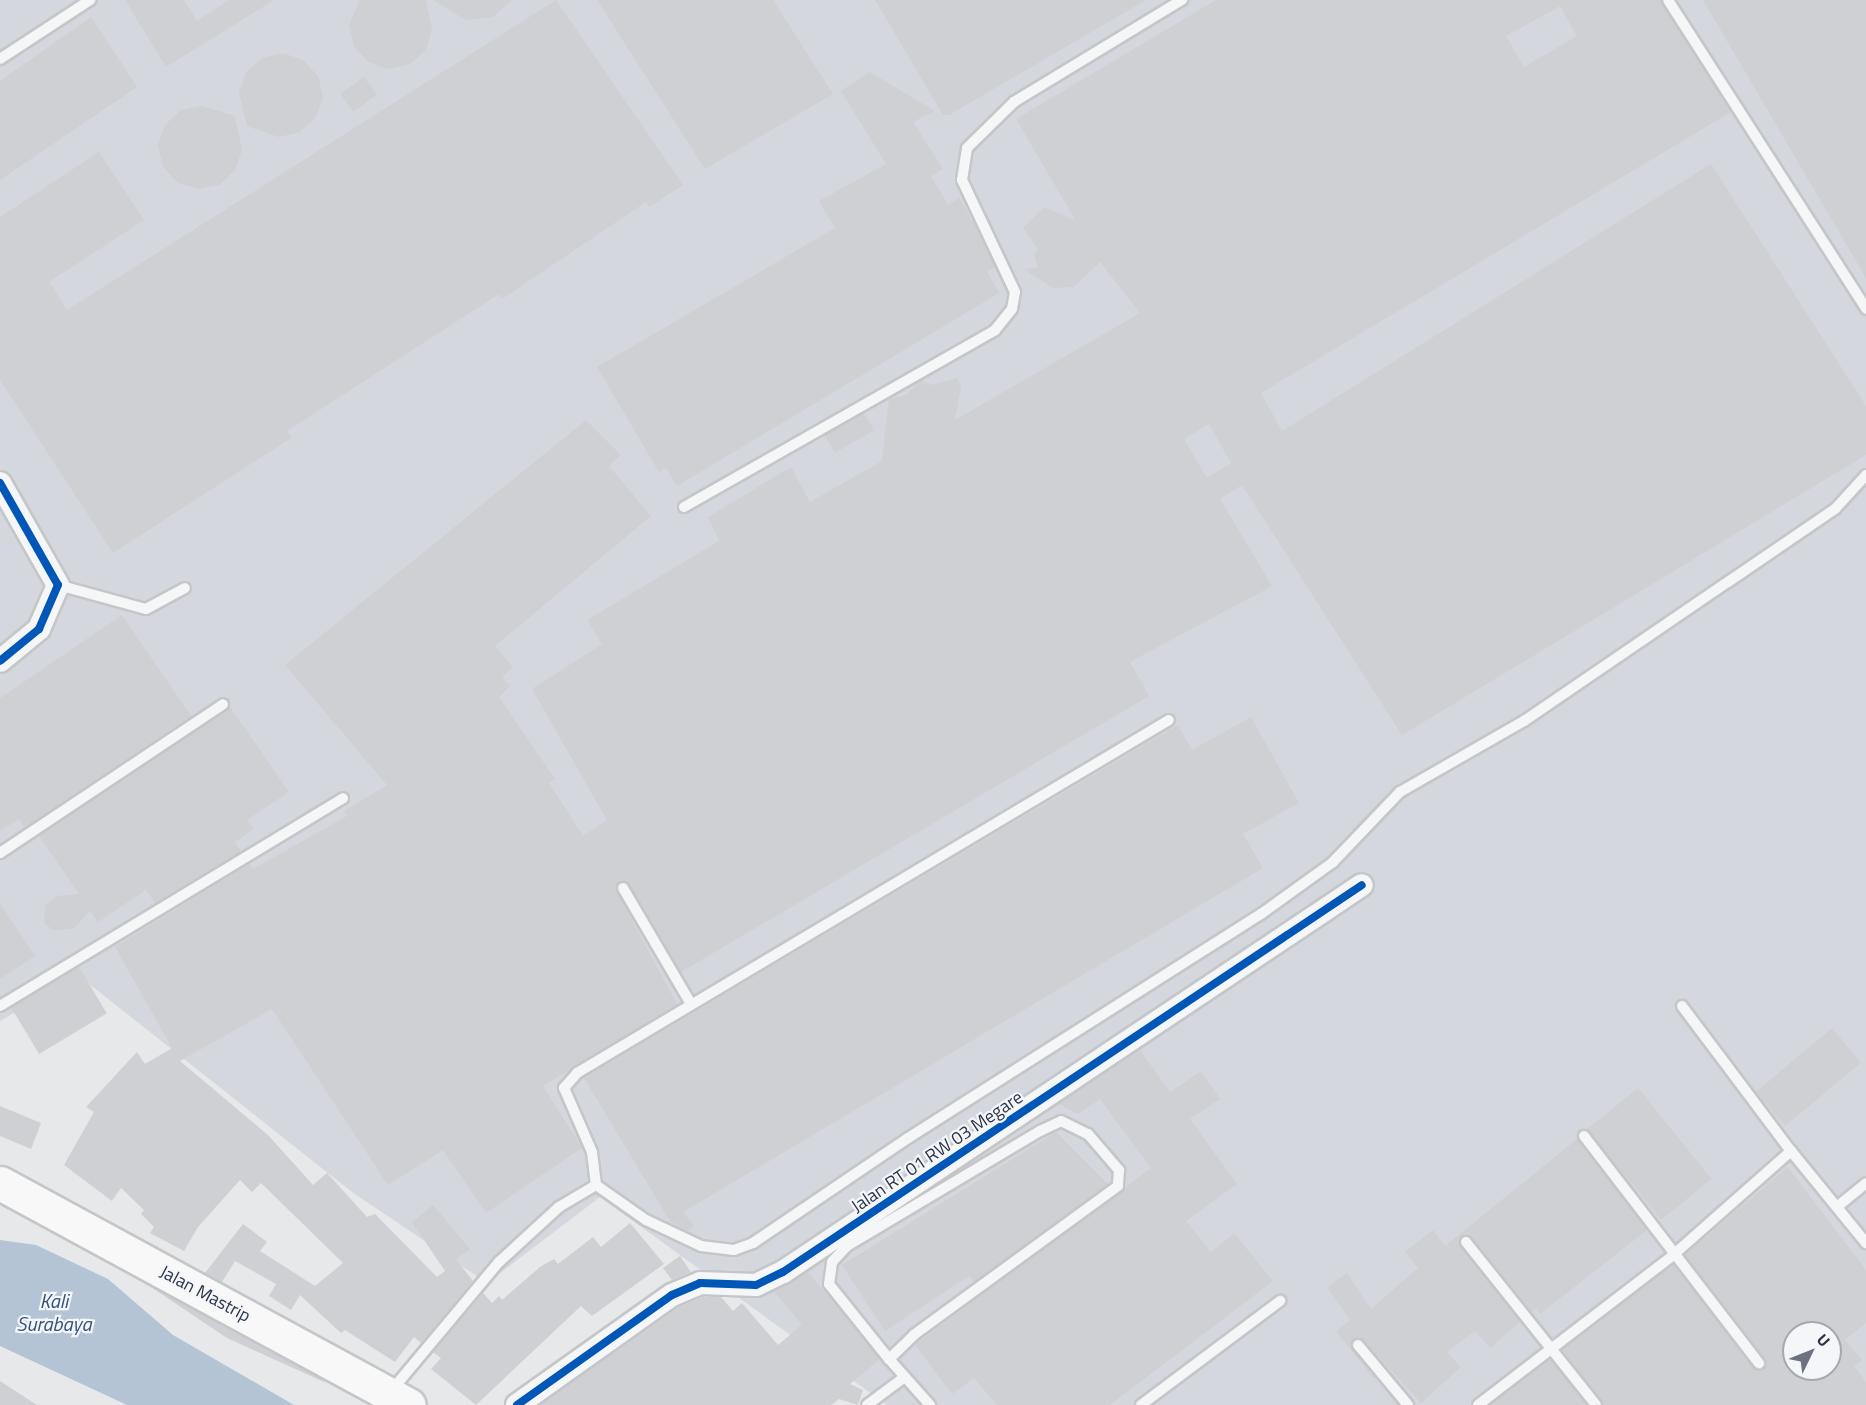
<!DOCTYPE html>
<style>
body{margin:0}
#map{position:relative;width:1866px;height:1405px;overflow:hidden;background:#e6e8ea;font-family:"Titillium Web",sans-serif}
div>[style]{position:absolute}
.built>*{inset:0;background:#d4d7dd}
.water>*{inset:0;background:#b4c4d5}
.building>*{inset:0;background:#ced0d3;transform-origin:0 0}
.roads{filter:drop-shadow(2px 0 #c4c6c8) drop-shadow(-2px 0 #c4c6c8) drop-shadow(0 2px #c4c6c8) drop-shadow(0 -2px #c4c6c8)}
.service>*{height:10px;margin:-5px;padding:0 5px;transform-origin:5px;border-radius:5px;background:#f5f6f7}
.minor>*{height:22px;margin:-11px;padding:0 11px;transform-origin:11px;border-radius:11px;background:#f5f6f7}
.primary>*{height:33px;margin:-16.5px;padding:0 16.5px;transform-origin:16.5px;border-radius:16.5px;background:#f8f8f8}
.cycleway>*{height:8px;margin:-4px;padding:0 4px;transform-origin:4px;border-radius:4px;background:#0057b8}
span{translate:-50% -50%;white-space:nowrap;text-align:center;line-height:1.15;-webkit-text-stroke:4.5px #f4f6f9;paint-order:stroke}
.street-label{font-size:18px;color:#2b3445}
.water-label{font-size:20px;color:#34527a;font-style:italic}
.north{position:absolute;left:1782px;top:1321px;width:60px;height:60px;box-sizing:border-box;background:#f4f6f9;border:2px solid #a4a8b1;border-radius:50%;rotate:47deg;font-size:16px;font-weight:700;line-height:24px;text-align:center;color:#2b3445}
.north::after{content:'';display:block;margin:auto;width:21px;height:27px;background:#6c737f;clip-path:polygon(50% 0,100% 100%,50% 72%,0 100%)}
</style>
<div id="map">
<div class="built">
<div style="clip-path:polygon(evenodd,0 0,1866px 0,1866px 1405px,887px 1405px,600px 1197px,487px 1283px,352px 1192px,78px 975px,0 1021px,0 0,1794px 1333px,1830px 1333px,1830px 1369px,1794px 1369px,1794px 1333px)"></div>
</div>
<div class="water">
<div style="clip-path:polygon(0 1240px,36px 1245px,108px 1279px,173px 1335px,294px 1405px,127px 1405px,0 1346px)"></div>
</div>
<div class="building">
<div style="clip-path:polygon(125px 0,184px 0,197px 21px,229px 0,274px 0,166px 67px)"></div>
<div style="clip-path:polygon(360px 0,426px 0,432px 29px,426px 50px,410px 64px,389px 69px,368px 62px,354px 46px,349px 25px)"></div>
<div style="clip-path:polygon(433px 0,512px 0,493px 17px,466px 20px)"></div>
<div style="clip-path:polygon(556px 0,683px 185px,649px 207px,646px 202px,502px 299px,499px 294px,287px 431px,291px 438px,113px 553px,0 380px,0 217px,99px 152px,144px 220px,49px 282px,67px 310px)"></div>
<div style="clip-path:polygon(597px 0,773px 0,833px 94px,705px 169px)"></div>
<div style="clip-path:polygon(875px 0,1146px 0,949px 115px,943px 115px)"></div>
<div style="clip-path:polygon(evenodd,1216px 0,1661px 0,1731px 112px,1261px 393px,1282px 431px,1711px 164px,1866px 406px,1866px 455px,1402px 735px,1242px 485px,1220px 499px,1272px 586px,1130px 662px,1149px 696px,681px 972px,629px 884px,619px 882px,617px 892px,677px 1004px,543px 1086px,582px 1148px,486px 1213px,443px 1150px,388px 1185px,272px 1009px,180px 1061px,268px 1135px,313px 1185px,327px 1173px,367px 1217px,375px 1214px,437px 1277px,445px 1271px,412px 1222px,433px 1205px,470px 1249px,456px 1259px,473px 1281px,421px 1343px,414px 1337px,395px 1362px,345px 1330px,341px 1333px,300px 1295px,291px 1310px,269px 1296px,276px 1284px,235px 1261px,222px 1282px,205px 1273px,243px 1224px,267px 1242px,260px 1251px,315px 1286px,343px 1263px,261px 1183px,252px 1192px,240px 1180px,198px 1227px,184px 1251px,150px 1233px,154px 1227px,141px 1214px,144px 1210px,121px 1188px,112px 1201px,64px 1165px,94px 1112px,86px 1107px,137px 1052px,145px 1064px,172px 1048px,115px 947px,249px 864px,253px 869px,347px 816px,344px 811px,387px 785px,285px 665px,586px 420px,621px 455px,609px 466px,651px 516px,495px 646px,513px 667px,502px 677px,510px 686px,499px 697px,555px 779px,549px 783px,583px 836px,607px 820px,532px 689px,602px 644px,587px 620px,719px 541px,708px 517px,791px 467px,810px 502px,882px 461px,889px 399px,906px 395px,920px 381px,932px 385px,957px 378px,961px 387px,955px 420px,1140px 313px,1100px 262px,1074px 287px,1053px 288px,1024px 269px,1038px 267px,1034px 255px,1038px 249px,1023px 228px,1044px 207px,1076px 221px,1016px 119px,1216px 0,1560px 6px,1577px 36px,1524px 67px,1506px 36px,1560px 6px,1216px 0,1209px 424px,1231px 463px,1207px 478px,1184px 439px,1209px 424px)"></div>
<div style="clip-path:polygon(1703px 0,1866px 0,1866px 278px)"></div>
<div style="clip-path:polygon(91px 17px,137px 87px,0 180px,0 81px)"></div>
<div style="clip-path:polygon(283px 53px,303px 60px,318px 76px,323px 97px,316px 117px,300px 132px,279px 137px,247px 126px,239px 93px,246px 72px,262px 58px)"></div>
<div style="clip-path:polygon(870px 72px,935px 111px,913px 122px,943px 169px,931px 176px,948px 205px,959px 198px,974px 223px,995px 267px,987px 271px,999px 293px,677px 486px,666px 468px,659px 472px,597px 367px,835px 228px,819px 201px,886px 164px,841px 91px)"></div>
<div style="left:364px;top:77px;width:22px;height:29px;rotate:54deg"></div>
<div style="clip-path:polygon(202px 106px,235px 116px,242px 150px,235px 170px,219px 185px,198px 189px,178px 183px,163px 167px,158px 145px,165px 125px,181px 110px)"></div>
<div style="left:864px;top:413px;width:20px;height:45px;rotate:60deg"></div>
<div style="clip-path:polygon(122px 615px,191px 716px,30px 824px,23px 826px,19px 819px,0 831px,0 698px)"></div>
<div style="clip-path:polygon(230px 707px,289px 792px,247px 820px,254px 829px,235px 842px,241px 851px,155px 903px,146px 890px,98px 922px,90px 911px,73px 929px,53px 930px,44px 923px,46px 904px,57px 896px,79px 894px,39px 836px)"></div>
<div style="clip-path:polygon(1251px 717px,1299px 803px,1243px 834px,1263px 868px,683px 1212px,694px 1226px,687px 1231px,670px 1221px,584px 1078px,1178px 725px,1192px 750px)"></div>
<div style="clip-path:polygon(0 903px,35px 956px,0 979px)"></div>
<div style="left:79px;top:967px;width:54px;height:79px;rotate:59deg"></div>
<div style="left:1832px;top:1028px;width:45px;height:99px;rotate:50deg"></div>
<div style="clip-path:polygon(1140px 1050px,1170px 1092px,1201px 1071px,1220px 1099px,1190px 1119px,1237px 1184px,1186px 1221px,1211px 1252px,1234px 1233px,1273px 1281px,1110px 1405px,997px 1405px,974px 1378px,952px 1394px,915px 1345px,1151px 1168px,1100px 1099px,1078px 1114px,1059px 1104px)"></div>
<div style="left:1638px;top:1088px;width:117px;height:65px;rotate:51deg"></div>
<div style="clip-path:polygon(0 1106px,41px 1123px,31px 1149px,0 1136px)"></div>
<div style="clip-path:polygon(1056px 1132px,1108px 1184px,974px 1282px,969px 1276px,885px 1331px,842px 1265px)"></div>
<div style="clip-path:polygon(1577px 1139px,1647px 1230px,1540px 1314px,1536px 1308px,1532px 1312px,1472px 1237px,1462px 1236px,1460px 1247px,1520px 1322px,1490px 1348px,1475px 1331px,1447px 1352px,1461px 1367px,1421px 1403px,1363px 1340px,1354px 1339px,1352px 1349px,1394px 1405px,1336px 1331px,1350px 1320px,1327px 1287px,1347px 1273px,1371px 1309px,1418px 1268px,1405px 1252px,1433px 1230px,1445px 1246px)"></div>
<div style="clip-path:polygon(evenodd,1788px 1167px,1866px 1270px,1866px 1323px,1845px 1340px,1862px 1360px,1854px 1366px,1866px 1382px,1866px 1405px,1603px 1405px,1562px 1350px,1673px 1264px,1753px 1368px,1764px 1369px,1765px 1358px,1685px 1255px,1788px 1167px,1794px 1333px,1830px 1333px,1830px 1369px,1794px 1369px,1794px 1333px)"></div>
<div style="clip-path:polygon(630px 1223px,664px 1264px,592px 1316px,581px 1306px,476px 1405px,431px 1369px,441px 1358px,433px 1352px,483px 1293px,492px 1303px,499px 1296px,502px 1300px,540px 1267px,554px 1259px,558px 1264px,593px 1237px,601px 1247px)"></div>
<div style="clip-path:polygon(680px 1256px,691px 1272px,672px 1280px,663px 1268px)"></div>
<div style="clip-path:polygon(808px 1272px,880px 1359px,850px 1384px,863px 1390px,858px 1405px,839px 1399px,831px 1405px,540px 1405px,679px 1307px,703px 1297px,721px 1297px,733px 1311px,742px 1303px,778px 1345px,802px 1325px,774px 1291px)"></div>
<div style="clip-path:polygon(145px 1283px,325px 1381px,324px 1382px,227px 1338px)"></div>
<div style="clip-path:polygon(1550px 1359px,1586px 1405px,1490px 1405px)"></div>
<div style="clip-path:polygon(0 1381px,37px 1405px,0 1405px)"></div>
</div>
<div class="roads">
<div class="service">
<div style="left:1668px;top:0;width:367px;rotate:57.3deg"></div>
<div style="left:0;top:59px;width:108px;rotate:-33.2deg"></div>
<div style="left:684px;top:507px;width:358px;rotate:-29.6deg"></div>
<div style="left:995px;top:330px;width:27px;rotate:-51deg"></div>
<div style="left:1012px;top:309px;width:17px;rotate:-80deg"></div>
<div style="left:1015px;top:292px;width:124px;rotate:-115.3deg"></div>
<div style="left:962px;top:180px;width:32px;rotate:-81deg"></div>
<div style="left:967px;top:148px;width:66px;rotate:-44.4deg"></div>
<div style="left:1014px;top:102px;width:197px;rotate:-31.3deg"></div>
<div style="left:58px;top:585px;width:91px;rotate:15.3deg"></div>
<div style="left:146px;top:609px;width:44px;rotate:-28.3deg"></div>
<div style="left:0;top:853px;width:268px;rotate:-33.7deg"></div>
<div style="left:623px;top:888px;width:134px;rotate:59.6deg"></div>
<div style="left:0;top:1006px;width:401px;rotate:-31.2deg"></div>
<div style="left:1682px;top:1006px;width:181px;rotate:53.1deg"></div>
<div style="left:1584px;top:1136px;width:287px;rotate:52.4deg"></div>
<div style="left:596px;top:1185px;width:61px;rotate:35deg"></div>
<div style="left:646px;top:1220px;width:61px;rotate:25.3deg"></div>
<div style="left:701px;top:1246px;width:33px;rotate:7deg"></div>
<div style="left:734px;top:1250px;width:20px;rotate:-20deg"></div>
<div style="left:753px;top:1243px;width:187px;rotate:-34.1deg"></div>
<div style="left:908px;top:1138px;width:418px;rotate:-32.4deg"></div>
<div style="left:1261px;top:914px;width:89px;rotate:-35.8deg"></div>
<div style="left:1333px;top:862px;width:97px;rotate:-46.3deg"></div>
<div style="left:1400px;top:792px;width:143px;rotate:-29.8deg"></div>
<div style="left:1524px;top:721px;width:247px;rotate:-34.3deg"></div>
<div style="left:1728px;top:582px;width:130px;rotate:-34.3deg"></div>
<div style="left:1835px;top:509px;width:46px;rotate:-47.6deg"></div>
<div style="left:1838px;top:1206px;width:36px;rotate:-39deg"></div>
<div style="left:1466px;top:1242px;width:208px;rotate:51.4deg"></div>
<div style="left:1358px;top:1345px;width:78px;rotate:50.2deg"></div>
<div style="left:889px;top:1359px;width:96px;rotate:-128.7deg"></div>
<div style="left:829px;top:1284px;width:22px;rotate:-82deg"></div>
<div style="left:832px;top:1262px;width:22px;rotate:-47deg"></div>
<div style="left:847px;top:1246px;width:225px;rotate:-30.8deg"></div>
<div style="left:1040px;top:1131px;width:23px;rotate:-25deg"></div>
<div style="left:1061px;top:1121px;width:30px;rotate:26deg"></div>
<div style="left:1088px;top:1134px;width:48px;rotate:49.3deg"></div>
<div style="left:1119px;top:1170px;width:16px;rotate:94deg"></div>
<div style="left:1118px;top:1186px;width:253px;rotate:143.9deg"></div>
<div style="left:914px;top:1335px;width:35px;rotate:136deg"></div>
<div style="left:889px;top:1359px;width:62px;rotate:48.3deg"></div>
<div style="left:391px;top:1391px;width:168px;rotate:-50.1deg"></div>
<div style="left:499px;top:1262px;width:81px;rotate:-42.5deg"></div>
<div style="left:559px;top:1207px;width:43px;rotate:-30.7deg"></div>
<div style="left:596px;top:1185px;width:33px;rotate:-97deg"></div>
<div style="left:592px;top:1152px;width:70px;rotate:-113.6deg"></div>
<div style="left:564px;top:1088px;width:20px;rotate:-49deg"></div>
<div style="left:577px;top:1073px;width:689px;rotate:-30.81deg"></div>
<div style="left:867px;top:1405px;width:44px;rotate:-36.6deg"></div>
<div style="left:1141px;top:1405px;width:174px;rotate:-36.8deg"></div>
<div style="left:1478px;top:1405px;width:245px;rotate:-37.5deg"></div>
<div style="left:1672px;top:1256px;width:159px;rotate:-41.4deg"></div>
<div style="left:1791px;top:1151px;width:119px;rotate:50.8deg"></div>
</div>
<div class="minor">
<div style="left:0;top:483px;width:117px;rotate:60.4deg"></div>
<div style="left:58px;top:585px;width:48px;rotate:113.4deg"></div>
<div style="left:39px;top:629px;width:50px;rotate:140.6deg"></div>
<div style="left:517px;top:1405px;width:190px;rotate:-35.4deg"></div>
<div style="left:672px;top:1295px;width:30px;rotate:-23deg"></div>
<div style="left:700px;top:1283px;width:56px;rotate:2deg"></div>
<div style="left:756px;top:1285px;width:30px;rotate:-26deg"></div>
<div style="left:783px;top:1272px;width:696px;rotate:-33.76deg"></div>
</div>
<div class="primary">
<div style="left:0;top:1183px;width:465px;rotate:28.5deg"></div>
</div>
</div>
<div class="cycleway">
<div style="left:0;top:483px;width:117px;rotate:60.4deg"></div>
<div style="left:58px;top:585px;width:48px;rotate:113.4deg"></div>
<div style="left:39px;top:629px;width:50px;rotate:140.6deg"></div>
<div style="left:517px;top:1405px;width:190px;rotate:-35.4deg"></div>
<div style="left:672px;top:1295px;width:30px;rotate:-23deg"></div>
<div style="left:700px;top:1283px;width:56px;rotate:2deg"></div>
<div style="left:756px;top:1285px;width:30px;rotate:-26deg"></div>
<div style="left:783px;top:1272px;width:696px;rotate:-33.76deg"></div>
</div>
<div class="street-label">
<span style="left:937px;top:1152px;rotate:-34deg">Jalan RT 01 RW 03 Megare</span>
<span style="left:205px;top:1294px;rotate:28deg">Jalan Mastrip</span>
</div>
<div class="water-label">
<span style="left:54px;top:1312px">Kali<br>Surabaya</span>
</div>
<div class="north">U</div>
</div>
